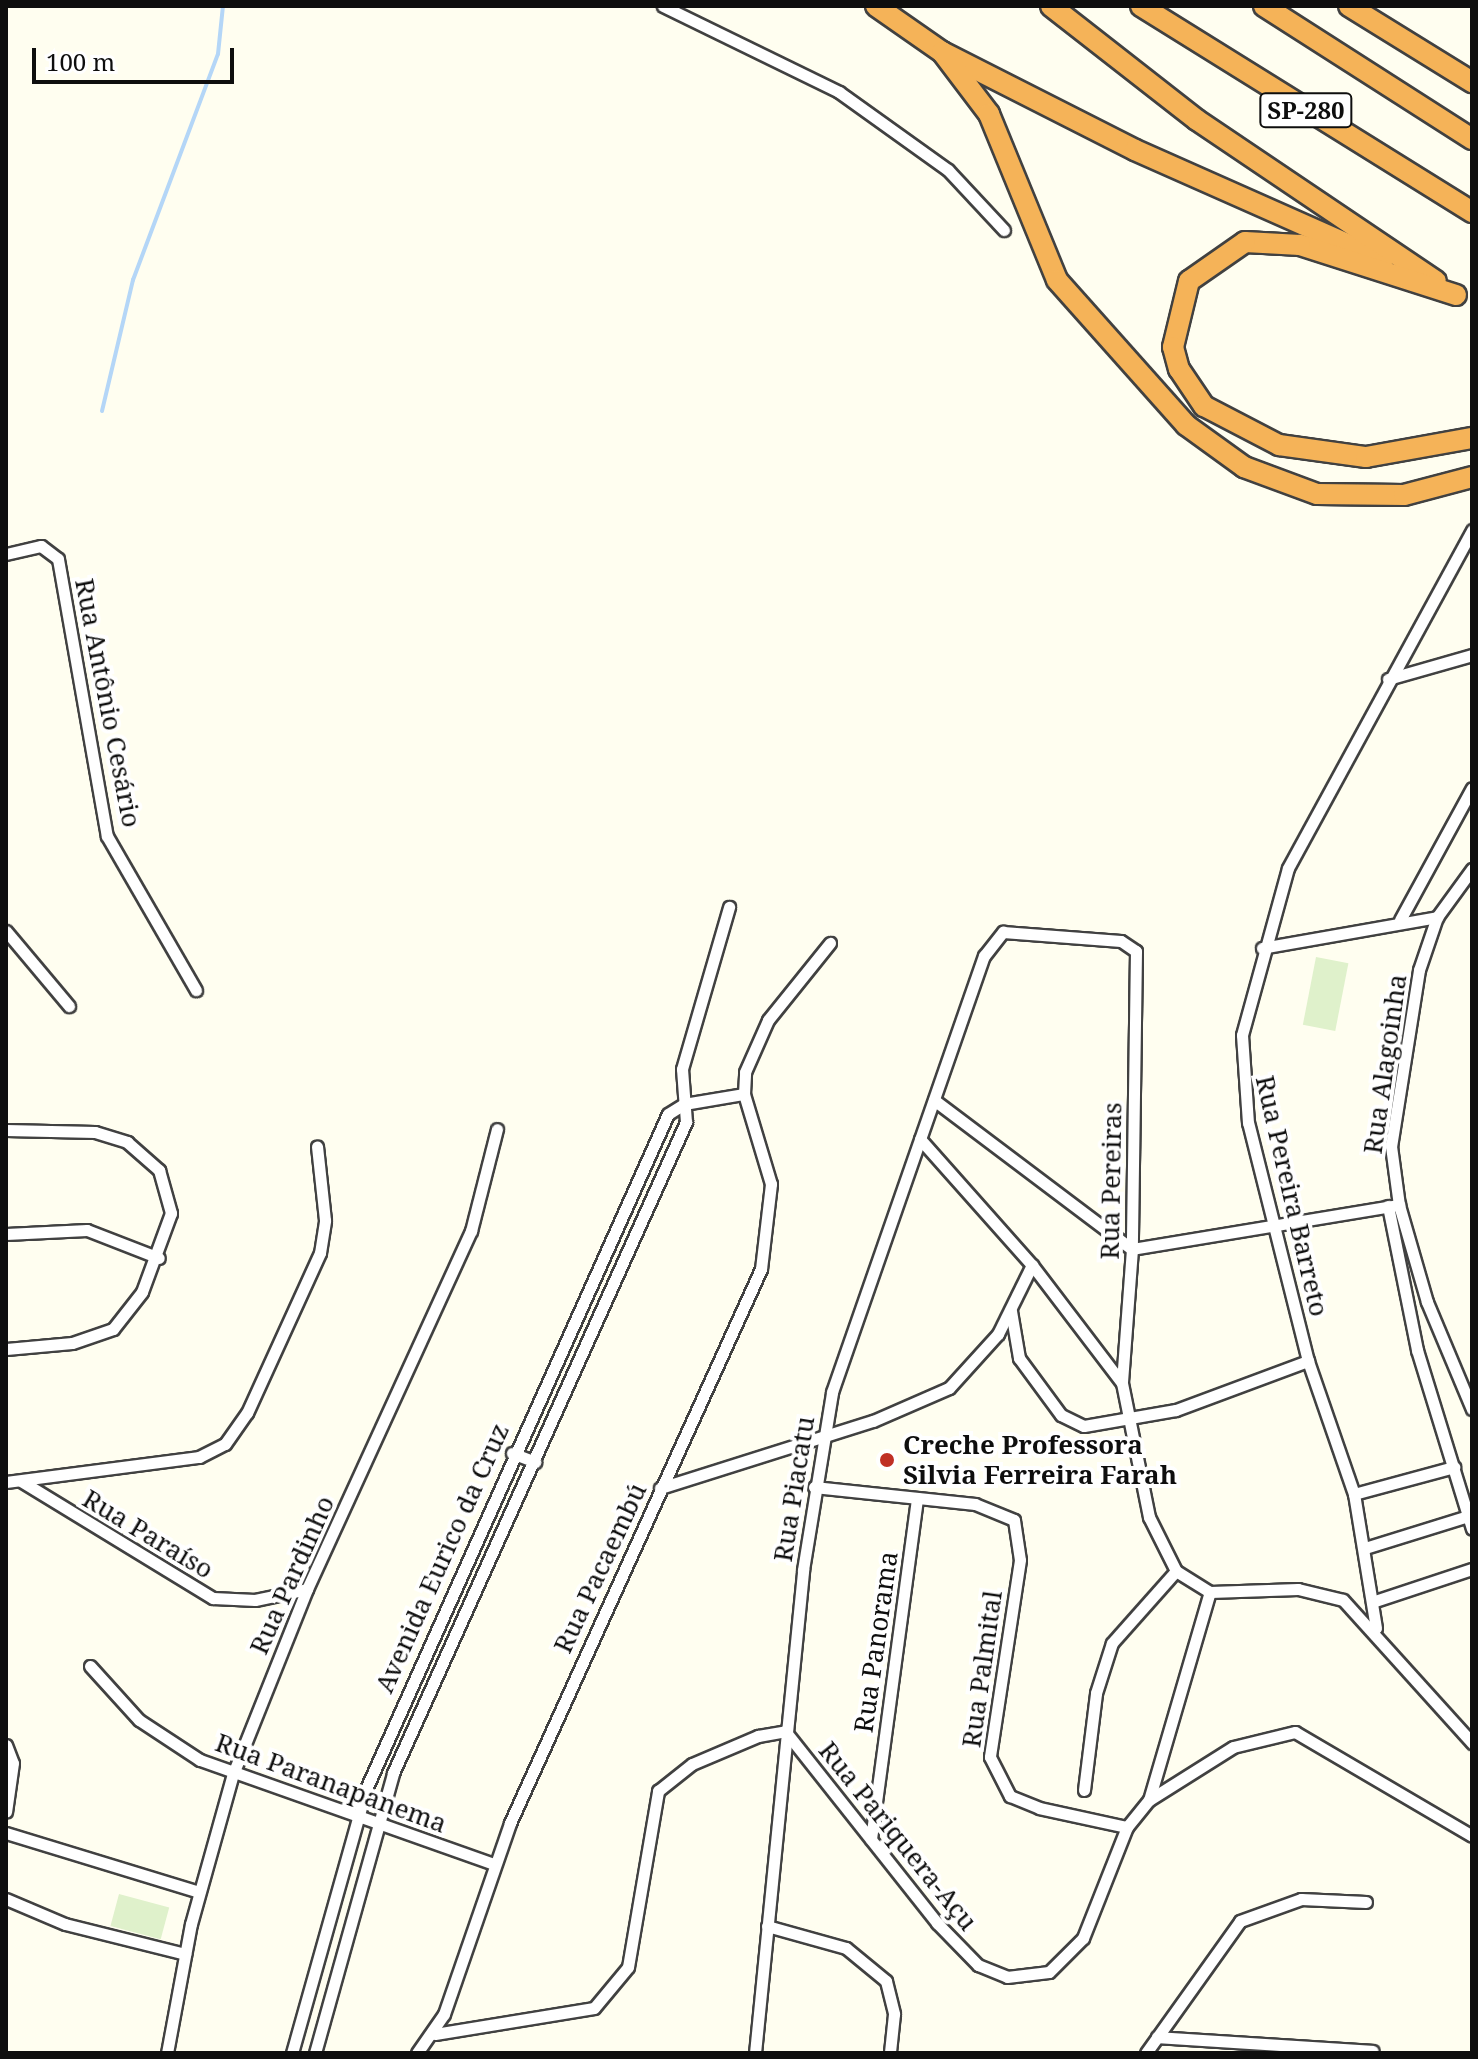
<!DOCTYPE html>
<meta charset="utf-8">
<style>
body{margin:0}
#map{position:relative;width:1478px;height:2059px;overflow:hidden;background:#fffef0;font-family:"Noto Serif",serif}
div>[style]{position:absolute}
.pitch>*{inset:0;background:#dff1cb;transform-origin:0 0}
.stream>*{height:4px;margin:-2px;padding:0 2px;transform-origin:2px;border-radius:2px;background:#b4d6f7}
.roads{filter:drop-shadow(2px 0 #414141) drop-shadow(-2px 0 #414141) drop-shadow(0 2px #414141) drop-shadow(0 -2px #414141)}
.minor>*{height:11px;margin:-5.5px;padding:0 5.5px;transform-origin:5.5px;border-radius:5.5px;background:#fff}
.motorway>*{height:20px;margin:-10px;padding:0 10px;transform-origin:10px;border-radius:10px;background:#f5b358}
.dots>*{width:22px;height:22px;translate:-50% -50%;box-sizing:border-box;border:4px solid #fff;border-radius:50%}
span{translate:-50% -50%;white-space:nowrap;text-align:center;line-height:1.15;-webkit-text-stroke:8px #fff;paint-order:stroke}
.shield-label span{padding:2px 6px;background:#fff;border:2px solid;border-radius:6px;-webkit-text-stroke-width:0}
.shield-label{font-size:24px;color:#0e0e0e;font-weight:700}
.street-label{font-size:26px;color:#0e0e0e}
.poi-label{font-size:26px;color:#0e0e0e;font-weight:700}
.left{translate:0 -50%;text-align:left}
.frame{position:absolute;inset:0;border:8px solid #0e0e0e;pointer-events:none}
.scale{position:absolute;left:32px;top:48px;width:202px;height:36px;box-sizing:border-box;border:4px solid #0e0e0e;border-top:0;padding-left:10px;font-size:24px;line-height:28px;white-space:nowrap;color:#0e0e0e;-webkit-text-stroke:6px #fff;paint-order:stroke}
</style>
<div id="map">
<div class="pitch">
<div style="left:1316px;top:957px;width:33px;height:69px;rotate:11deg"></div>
<div style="left:119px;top:1894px;width:52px;height:33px;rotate:15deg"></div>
</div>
<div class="stream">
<div style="left:102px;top:411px;width:135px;rotate:-76.7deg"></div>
<div style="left:133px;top:280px;width:241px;rotate:-69.4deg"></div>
<div style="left:218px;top:54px;width:48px;rotate:-84.1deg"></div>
</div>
<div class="roads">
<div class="minor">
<div style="left:663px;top:6px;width:196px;rotate:26deg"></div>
<div style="left:839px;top:92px;width:134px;rotate:35.6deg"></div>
<div style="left:948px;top:170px;width:82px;rotate:47deg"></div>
<div style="left:6px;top:554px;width:36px;rotate:-13deg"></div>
<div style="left:41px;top:546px;width:21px;rotate:37deg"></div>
<div style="left:58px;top:559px;width:281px;rotate:80deg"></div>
<div style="left:107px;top:836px;width:178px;rotate:60deg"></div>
<div style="left:1388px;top:679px;width:87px;rotate:-15.9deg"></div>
<div style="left:1472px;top:869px;width:59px;rotate:126.1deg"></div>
<div style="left:1437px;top:917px;width:56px;rotate:108.8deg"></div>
<div style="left:1419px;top:970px;width:178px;rotate:99deg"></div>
<div style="left:1391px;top:1146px;width:60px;rotate:82.3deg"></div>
<div style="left:1399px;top:1205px;width:101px;rotate:73.9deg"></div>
<div style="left:1427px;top:1302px;width:116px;rotate:67.2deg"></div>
<div style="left:1400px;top:920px;width:150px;rotate:-61.4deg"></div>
<div style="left:6px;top:931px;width:98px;rotate:50deg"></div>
<div style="left:1262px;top:948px;width:178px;rotate:-10deg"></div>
<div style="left:744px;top:1094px;width:22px;rotate:-87deg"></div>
<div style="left:745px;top:1072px;width:57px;rotate:-66.1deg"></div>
<div style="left:768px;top:1020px;width:99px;rotate:-51.2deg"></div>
<div style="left:934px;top:1100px;width:248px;rotate:37deg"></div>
<div style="left:1132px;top:1249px;width:271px;rotate:-9.4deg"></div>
<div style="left:6px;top:1130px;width:89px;rotate:1.3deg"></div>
<div style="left:95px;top:1132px;width:34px;rotate:17deg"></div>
<div style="left:127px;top:1142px;width:43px;rotate:41.2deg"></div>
<div style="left:159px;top:1170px;width:45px;rotate:74.4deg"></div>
<div style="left:171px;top:1213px;width:84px;rotate:110.2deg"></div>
<div style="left:142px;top:1292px;width:47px;rotate:128.1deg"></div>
<div style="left:113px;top:1329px;width:43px;rotate:161.1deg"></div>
<div style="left:72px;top:1343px;width:66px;rotate:174.8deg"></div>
<div style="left:920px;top:1139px;width:169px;rotate:48.4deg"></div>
<div style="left:1032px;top:1265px;width:148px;rotate:52.7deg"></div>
<div style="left:1122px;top:1383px;width:137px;rotate:78.6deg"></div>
<div style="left:1149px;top:1517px;width:60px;rotate:63.4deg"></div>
<div style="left:1176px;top:1571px;width:40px;rotate:32deg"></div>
<div style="left:1210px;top:1592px;width:88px;rotate:-2deg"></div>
<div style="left:1298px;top:1589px;width:46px;rotate:13.7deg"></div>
<div style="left:1343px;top:1600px;width:193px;rotate:47.9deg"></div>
<div style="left:1388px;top:1206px;width:147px;rotate:78.6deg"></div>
<div style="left:1417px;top:1350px;width:187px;rotate:72.9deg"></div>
<div style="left:6px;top:1234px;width:81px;rotate:-2.8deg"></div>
<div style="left:87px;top:1230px;width:77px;rotate:21.3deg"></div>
<div style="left:1011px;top:1311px;width:48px;rotate:80.3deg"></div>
<div style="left:1019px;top:1358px;width:71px;rotate:53.6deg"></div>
<div style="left:1061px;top:1415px;width:25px;rotate:26deg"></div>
<div style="left:1084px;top:1426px;width:93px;rotate:-9.9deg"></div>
<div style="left:1176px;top:1410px;width:141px;rotate:-20.4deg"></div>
<div style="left:512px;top:1453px;width:25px;rotate:21deg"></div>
<div style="left:21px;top:1481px;width:225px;rotate:31.4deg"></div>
<div style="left:213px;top:1598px;width:42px;rotate:2.7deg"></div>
<div style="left:255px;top:1600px;width:53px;rotate:-11.9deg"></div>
<div style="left:6px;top:1482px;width:195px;rotate:-7.4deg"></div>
<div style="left:199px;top:1457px;width:29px;rotate:-27deg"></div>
<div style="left:225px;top:1444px;width:38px;rotate:-55deg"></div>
<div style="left:247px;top:1413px;width:176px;rotate:-65.5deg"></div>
<div style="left:320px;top:1253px;width:33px;rotate:-81deg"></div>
<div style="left:325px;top:1220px;width:74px;rotate:-96.2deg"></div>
<div style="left:814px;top:1487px;width:162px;rotate:6deg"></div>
<div style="left:975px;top:1504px;width:42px;rotate:22.3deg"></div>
<div style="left:1014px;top:1520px;width:40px;rotate:81.5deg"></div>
<div style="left:1020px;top:1560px;width:199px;rotate:98.7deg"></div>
<div style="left:990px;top:1757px;width:44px;rotate:62.9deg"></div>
<div style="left:1010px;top:1796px;width:31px;rotate:22deg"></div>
<div style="left:1039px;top:1808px;width:90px;rotate:12.2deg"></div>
<div style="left:1127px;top:1827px;width:35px;rotate:-51deg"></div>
<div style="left:1149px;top:1800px;width:217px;rotate:-73.7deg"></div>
<div style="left:660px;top:1488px;width:223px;rotate:-17.5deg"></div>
<div style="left:873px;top:1421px;width:83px;rotate:-23.5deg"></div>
<div style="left:949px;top:1388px;width:73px;rotate:-47.8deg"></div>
<div style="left:998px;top:1334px;width:77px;rotate:-63.8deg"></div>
<div style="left:1354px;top:1494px;width:104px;rotate:-15.1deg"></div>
<div style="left:1365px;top:1548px;width:108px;rotate:-17.3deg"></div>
<div style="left:1372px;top:1602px;width:105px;rotate:-18.3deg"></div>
<div style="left:1376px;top:1628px;width:136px;rotate:-99.3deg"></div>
<div style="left:1354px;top:1494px;width:141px;rotate:-109.1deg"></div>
<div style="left:1308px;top:1361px;width:245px;rotate:-104.1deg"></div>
<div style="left:1248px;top:1123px;width:88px;rotate:-93.9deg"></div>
<div style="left:1242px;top:1035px;width:173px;rotate:-74.6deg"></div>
<div style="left:1288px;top:868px;width:385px;rotate:-61.4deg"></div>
<div style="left:90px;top:1666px;width:73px;rotate:47.8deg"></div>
<div style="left:139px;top:1720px;width:73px;rotate:33.3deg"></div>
<div style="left:200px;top:1760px;width:311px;rotate:19.5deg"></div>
<div style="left:6px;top:1745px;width:19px;rotate:69deg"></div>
<div style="left:13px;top:1763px;width:49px;rotate:98.1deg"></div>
<div style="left:1084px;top:1790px;width:98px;rotate:-82.9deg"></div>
<div style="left:1096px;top:1693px;width:52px;rotate:-72.3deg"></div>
<div style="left:1112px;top:1643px;width:96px;rotate:-48.4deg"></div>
<div style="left:1149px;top:1800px;width:99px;rotate:-32.2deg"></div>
<div style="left:1233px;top:1747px;width:64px;rotate:-13.6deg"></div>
<div style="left:1295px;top:1732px;width:205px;rotate:30.4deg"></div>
<div style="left:6px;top:1833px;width:202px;rotate:17deg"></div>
<div style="left:871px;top:1839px;width:344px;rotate:-82.3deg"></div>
<div style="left:6px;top:1899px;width:64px;rotate:23deg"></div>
<div style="left:65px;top:1924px;width:124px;rotate:14deg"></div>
<div style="left:767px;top:1926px;width:82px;rotate:15.6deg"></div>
<div style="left:846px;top:1948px;width:52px;rotate:39.5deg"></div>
<div style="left:886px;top:1981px;width:34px;rotate:76deg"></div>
<div style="left:894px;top:2014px;width:39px;rotate:96deg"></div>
<div style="left:435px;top:2034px;width:161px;rotate:-9.3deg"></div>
<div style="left:594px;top:2008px;width:53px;rotate:-50.3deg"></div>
<div style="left:628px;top:1967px;width:179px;rotate:-80.3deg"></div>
<div style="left:658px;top:1791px;width:43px;rotate:-38.5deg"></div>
<div style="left:692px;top:1764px;width:72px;rotate:-23deg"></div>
<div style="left:758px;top:1736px;width:27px;rotate:-10deg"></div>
<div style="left:785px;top:1731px;width:245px;rotate:51.6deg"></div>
<div style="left:937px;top:1923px;width:59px;rotate:45.7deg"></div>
<div style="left:978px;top:1965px;width:31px;rotate:22deg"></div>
<div style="left:1007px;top:1977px;width:42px;rotate:-6.8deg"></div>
<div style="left:1049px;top:1972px;width:48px;rotate:-45deg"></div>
<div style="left:1083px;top:1938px;width:119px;rotate:-68.4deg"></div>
<div style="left:1157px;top:2037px;width:216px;rotate:3.7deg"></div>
<div style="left:167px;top:2053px;width:131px;rotate:-79.5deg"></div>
<div style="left:191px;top:1924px;width:156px;rotate:-74.4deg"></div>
<div style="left:233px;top:1774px;width:199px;rotate:-68.2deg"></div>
<div style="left:307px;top:1589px;width:394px;rotate:-65.4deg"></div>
<div style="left:471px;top:1231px;width:105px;rotate:-75.7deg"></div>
<div style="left:292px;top:2053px;width:274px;rotate:-74.3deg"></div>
<div style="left:366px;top:1789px;width:739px;rotate:-65.9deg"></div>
<div style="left:668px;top:1114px;width:19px;rotate:-32deg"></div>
<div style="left:684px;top:1104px;width:61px;rotate:-9.5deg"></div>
<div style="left:315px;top:2053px;width:291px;rotate:-74.4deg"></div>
<div style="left:393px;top:1773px;width:714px;rotate:-65.77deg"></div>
<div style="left:686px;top:1122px;width:53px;rotate:-94.3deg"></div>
<div style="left:682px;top:1069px;width:169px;rotate:-73.8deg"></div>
<div style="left:417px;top:2053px;width:47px;rotate:-55.3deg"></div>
<div style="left:444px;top:2014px;width:202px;rotate:-70.9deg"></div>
<div style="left:510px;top:1823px;width:608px;rotate:-65.63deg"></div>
<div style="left:761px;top:1269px;width:86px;rotate:-83.3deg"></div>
<div style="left:771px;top:1184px;width:94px;rotate:-106.7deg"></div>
<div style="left:755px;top:2053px;width:485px;rotate:-84.3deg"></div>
<div style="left:803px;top:1570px;width:180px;rotate:-80.7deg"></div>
<div style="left:832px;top:1392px;width:462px;rotate:-70.8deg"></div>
<div style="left:984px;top:956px;width:31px;rotate:-52deg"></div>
<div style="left:1003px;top:932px;width:118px;rotate:4.4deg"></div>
<div style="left:1121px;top:941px;width:18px;rotate:34deg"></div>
<div style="left:1136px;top:951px;width:298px;rotate:90.8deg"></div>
<div style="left:1132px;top:1249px;width:134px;rotate:94.3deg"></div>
<div style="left:1146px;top:2053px;width:162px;rotate:-54.5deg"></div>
<div style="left:1240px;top:1921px;width:65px;rotate:-19.8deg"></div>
<div style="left:1301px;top:1899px;width:65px;rotate:2.6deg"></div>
</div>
<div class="motorway">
<div style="left:876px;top:6px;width:80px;rotate:34.9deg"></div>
<div style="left:942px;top:52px;width:216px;rotate:26.9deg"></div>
<div style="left:1135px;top:150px;width:271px;rotate:23.9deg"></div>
<div style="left:1051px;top:6px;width:185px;rotate:38deg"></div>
<div style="left:1197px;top:120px;width:288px;rotate:34deg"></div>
<div style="left:1141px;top:6px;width:390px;rotate:31.9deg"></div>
<div style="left:1264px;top:6px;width:247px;rotate:32.6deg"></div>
<div style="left:1349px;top:6px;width:145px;rotate:31.7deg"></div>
<div style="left:942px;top:52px;width:78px;rotate:52.8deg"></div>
<div style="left:989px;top:114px;width:179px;rotate:67.7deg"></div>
<div style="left:1057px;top:280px;width:194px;rotate:48.3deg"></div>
<div style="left:1186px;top:425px;width:72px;rotate:35.9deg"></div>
<div style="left:1244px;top:467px;width:78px;rotate:20.3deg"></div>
<div style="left:1317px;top:494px;width:87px;rotate:0.7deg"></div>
<div style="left:1404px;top:495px;width:70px;rotate:-14.8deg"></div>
<div style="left:1456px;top:295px;width:164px;rotate:-162.2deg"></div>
<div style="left:1300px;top:245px;width:55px;rotate:-176.9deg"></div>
<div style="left:1245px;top:242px;width:68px;rotate:145.1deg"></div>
<div style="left:1189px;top:281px;width:68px;rotate:103.6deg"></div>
<div style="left:1173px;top:347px;width:23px;rotate:75deg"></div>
<div style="left:1179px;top:369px;width:45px;rotate:56deg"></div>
<div style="left:1204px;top:406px;width:85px;rotate:27.5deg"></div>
<div style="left:1279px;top:445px;width:88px;rotate:7.9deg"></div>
<div style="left:1366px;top:457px;width:108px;rotate:-10.2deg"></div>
</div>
</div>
<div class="dots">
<div style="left:887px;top:1460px;background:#c03025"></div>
</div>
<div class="shield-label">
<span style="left:1306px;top:110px">SP-280</span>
</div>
<div class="street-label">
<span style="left:108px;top:703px;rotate:79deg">Rua Antônio Cesário</span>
<span style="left:1385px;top:1064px;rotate:-82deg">Rua Alagoinha</span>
<span style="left:1111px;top:1181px;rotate:-89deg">Rua Pereiras</span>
<span style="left:1292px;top:1196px;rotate:77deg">Rua Pereira Barreto</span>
<span style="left:794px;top:1489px;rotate:-81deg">Rua Piacatu</span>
<span style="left:148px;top:1534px;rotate:31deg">Rua Paraíso</span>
<span style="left:442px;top:1558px;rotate:-66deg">Avenida Eurico da Cruz</span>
<span style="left:600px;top:1568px;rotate:-65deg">Rua Pacaembú</span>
<span style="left:292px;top:1575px;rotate:-66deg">Rua Pardinho</span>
<span style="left:876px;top:1642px;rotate:-82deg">Rua Panorama</span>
<span style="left:982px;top:1669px;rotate:-82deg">Rua Palmital</span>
<span style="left:331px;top:1783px;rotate:20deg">Rua Paranapanema</span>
<span style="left:898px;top:1836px;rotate:51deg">Rua Pariquera-Açu</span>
</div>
<div class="poi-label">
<span class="left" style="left:903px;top:1460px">Creche Professora<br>Silvia Ferreira Farah</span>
</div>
<div class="frame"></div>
<div class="scale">100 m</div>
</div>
